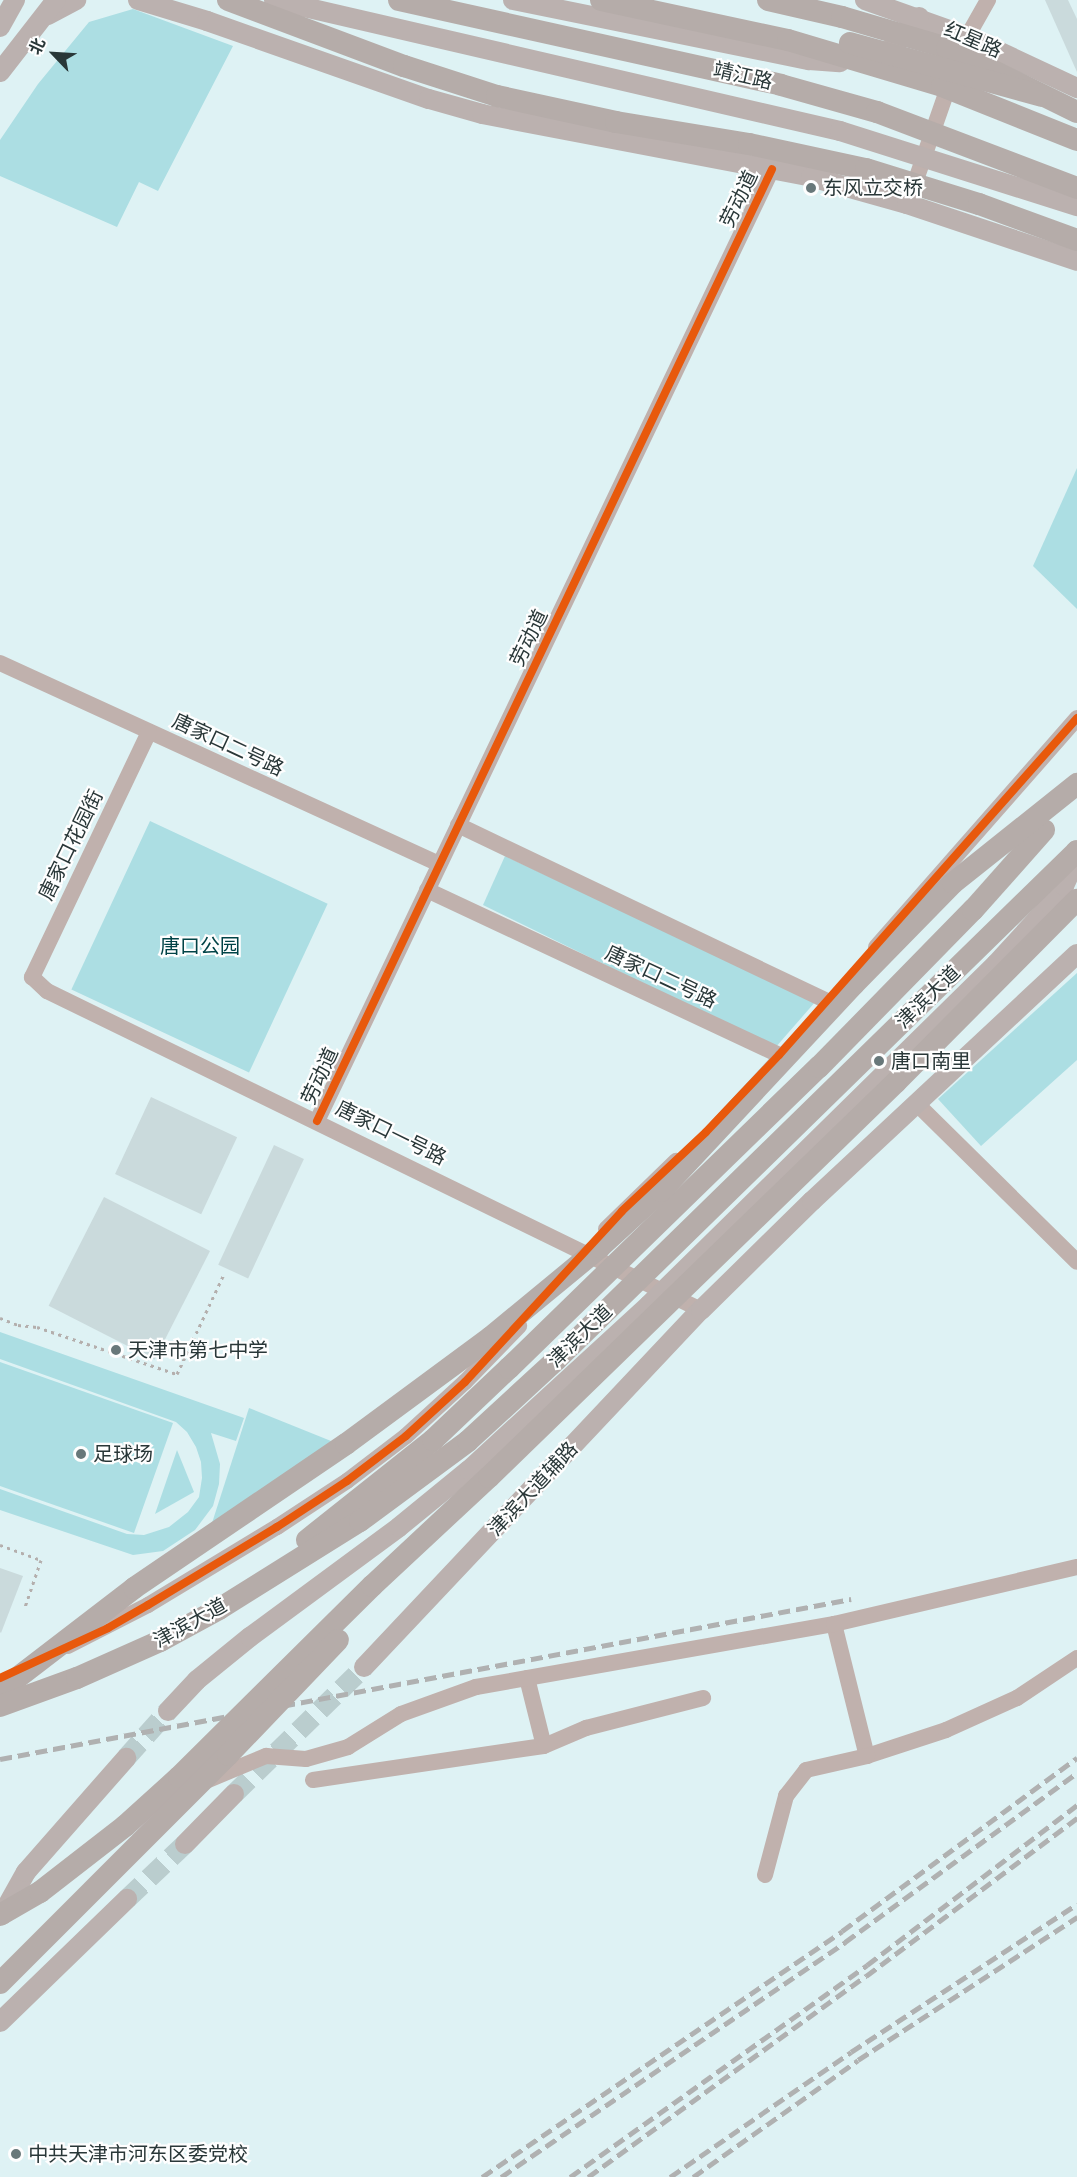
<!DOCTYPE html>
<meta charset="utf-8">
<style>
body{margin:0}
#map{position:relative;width:1077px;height:2177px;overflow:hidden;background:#def2f4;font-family:Helvetica,"Noto Sans SC",sans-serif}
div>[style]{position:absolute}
.green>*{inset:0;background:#acdee3;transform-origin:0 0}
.building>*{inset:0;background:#cadadc;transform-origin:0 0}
.major-tunnel>*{height:20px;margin-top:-10px;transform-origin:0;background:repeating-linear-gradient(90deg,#bacdce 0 20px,transparent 0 30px)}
.path>*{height:3px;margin-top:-1.5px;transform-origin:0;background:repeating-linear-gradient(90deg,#b4afad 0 3px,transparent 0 7.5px)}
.minor>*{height:16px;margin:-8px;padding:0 8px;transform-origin:8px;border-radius:8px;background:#c0b1ad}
.major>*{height:20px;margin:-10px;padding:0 10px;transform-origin:10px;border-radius:10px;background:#bbb1af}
.highway>*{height:22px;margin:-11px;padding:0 11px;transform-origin:11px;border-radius:11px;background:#b5aca9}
.rail>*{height:4.5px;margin-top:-2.25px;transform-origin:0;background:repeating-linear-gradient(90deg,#b0b1b1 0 12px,transparent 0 18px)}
.major-bridge>*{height:20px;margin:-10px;padding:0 10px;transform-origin:10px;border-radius:10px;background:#bbb1af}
.highway-bridge>*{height:22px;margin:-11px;padding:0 11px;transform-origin:11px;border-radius:11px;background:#b5aca9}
.cycleway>*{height:8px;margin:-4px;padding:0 4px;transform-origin:4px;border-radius:4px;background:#e8590c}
.dots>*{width:16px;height:16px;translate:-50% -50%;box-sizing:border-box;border:3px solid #fefefe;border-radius:50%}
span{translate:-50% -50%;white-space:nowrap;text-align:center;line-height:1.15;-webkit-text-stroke:4.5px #fefefe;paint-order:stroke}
.street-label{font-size:20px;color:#293738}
.poi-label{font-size:20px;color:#293738}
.left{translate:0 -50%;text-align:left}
.park-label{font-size:20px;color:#014347}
.north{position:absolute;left:24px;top:24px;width:60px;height:60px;-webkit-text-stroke:4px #fefefe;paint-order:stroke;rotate:295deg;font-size:16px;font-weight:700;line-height:24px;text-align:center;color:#293738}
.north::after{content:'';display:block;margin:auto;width:21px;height:27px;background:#293738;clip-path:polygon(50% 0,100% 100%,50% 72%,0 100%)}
</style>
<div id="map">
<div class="green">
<div style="clip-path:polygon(133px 9px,233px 46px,158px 191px,139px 182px,117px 227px,0 176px,0 140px,38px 84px,89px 22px)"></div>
<div style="clip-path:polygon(1077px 468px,1077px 609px,1033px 566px)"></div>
<div style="left:150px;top:821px;width:196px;height:186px;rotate:25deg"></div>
<div style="clip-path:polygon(505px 856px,816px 1001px,775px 1048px,483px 905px)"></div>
<div style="clip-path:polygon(1077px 973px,1077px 1060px,981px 1146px,938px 1099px)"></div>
<div style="clip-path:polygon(0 1332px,244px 1418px,236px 1441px,211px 1433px,220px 1464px,219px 1484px,213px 1506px,195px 1530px,163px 1551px,133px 1555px,0 1510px,0 1489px,127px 1534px,144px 1535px,169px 1527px,188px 1512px,199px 1497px,202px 1478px,201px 1462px,196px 1447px,187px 1432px,176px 1422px,0 1359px)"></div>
<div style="clip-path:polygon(0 1362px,173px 1423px,134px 1533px,0 1486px)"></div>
<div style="clip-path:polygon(249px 1408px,336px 1443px,212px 1523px)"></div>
<div style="clip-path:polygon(177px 1450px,194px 1492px,155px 1514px)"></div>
</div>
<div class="building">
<div style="clip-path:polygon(1045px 0,1068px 0,1077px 19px,1077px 72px)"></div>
<div style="left:151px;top:1097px;width:95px;height:85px;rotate:25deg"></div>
<div style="left:274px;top:1145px;width:33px;height:132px;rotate:25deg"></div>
<div style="left:104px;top:1197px;width:119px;height:122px;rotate:27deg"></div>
<div style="clip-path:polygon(0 1568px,23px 1576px,1px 1633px,0 1632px)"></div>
</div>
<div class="major-tunnel">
<div style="left:126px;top:1758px;width:63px;rotate:-48.2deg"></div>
<div style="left:234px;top:1794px;width:182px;rotate:-44.3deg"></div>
<div style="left:127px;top:1899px;width:80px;rotate:-43.5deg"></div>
</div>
<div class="path">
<div style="left:0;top:1318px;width:19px;rotate:21deg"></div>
<div style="left:18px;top:1325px;width:19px;rotate:6deg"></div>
<div style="left:37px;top:1327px;width:148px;rotate:18.6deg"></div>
<div style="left:177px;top:1374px;width:110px;rotate:-64.8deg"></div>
<div style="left:0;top:1545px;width:44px;rotate:20.1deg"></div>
<div style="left:41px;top:1560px;width:50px;rotate:108.8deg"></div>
</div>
<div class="minor">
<div style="left:962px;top:46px;width:53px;rotate:-60.5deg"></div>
<div style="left:911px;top:194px;width:122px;rotate:-70.8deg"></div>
<div style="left:0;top:663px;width:483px;rotate:24.6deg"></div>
<div style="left:149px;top:732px;width:272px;rotate:115.5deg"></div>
<div style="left:32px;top:977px;width:21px;rotate:43deg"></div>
<div style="left:47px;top:991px;width:728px;rotate:26deg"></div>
<div style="left:458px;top:825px;width:409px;rotate:25.5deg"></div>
<div style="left:427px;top:890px;width:389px;rotate:25.1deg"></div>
<div style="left:876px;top:947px;width:305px;rotate:-48.7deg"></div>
<div style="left:916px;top:1103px;width:226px;rotate:44.6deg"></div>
<div style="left:317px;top:1121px;width:1055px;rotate:-64.45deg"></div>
<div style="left:606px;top:1229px;width:98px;rotate:-44.2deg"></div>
<div style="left:834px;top:1624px;width:136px;rotate:76deg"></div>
<div style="left:867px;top:1756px;width:83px;rotate:-18.2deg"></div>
<div style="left:946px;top:1730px;width:78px;rotate:-24.3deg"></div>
<div style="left:1017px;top:1698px;width:72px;rotate:-33.7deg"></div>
<div style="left:68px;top:1646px;width:90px;rotate:-27.1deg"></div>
<div style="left:148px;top:1605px;width:151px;rotate:-31.2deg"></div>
<div style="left:277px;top:1527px;width:84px;rotate:-33.3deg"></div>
<div style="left:347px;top:1481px;width:74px;rotate:-37.3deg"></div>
<div style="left:406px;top:1436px;width:80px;rotate:-42.5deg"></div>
<div style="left:465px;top:1382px;width:78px;rotate:-46deg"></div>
<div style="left:527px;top:1678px;width:70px;rotate:76deg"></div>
<div style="left:208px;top:1780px;width:63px;rotate:-22.5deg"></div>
<div style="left:266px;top:1756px;width:40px;rotate:4.3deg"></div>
<div style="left:306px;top:1759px;width:44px;rotate:-15.9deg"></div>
<div style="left:348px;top:1747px;width:62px;rotate:-31.9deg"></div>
<div style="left:401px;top:1714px;width:80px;rotate:-19.8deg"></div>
<div style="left:476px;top:1687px;width:364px;rotate:-10deg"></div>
<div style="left:834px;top:1624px;width:250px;rotate:-13.2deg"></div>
<div style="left:313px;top:1780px;width:233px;rotate:-8.4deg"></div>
<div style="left:544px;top:1746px;width:46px;rotate:-23.2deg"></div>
<div style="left:586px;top:1728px;width:121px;rotate:-14.4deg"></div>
<div style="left:765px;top:1875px;width:82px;rotate:-75.1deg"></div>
<div style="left:786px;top:1796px;width:33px;rotate:-52deg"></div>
<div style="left:806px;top:1770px;width:63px;rotate:-12.9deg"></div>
</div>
<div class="major">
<div style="left:138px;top:0;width:72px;rotate:16.9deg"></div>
<div style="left:207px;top:21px;width:235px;rotate:19.4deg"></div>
<div style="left:429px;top:99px;width:55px;rotate:15.8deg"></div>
<div style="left:482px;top:114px;width:335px;rotate:10.8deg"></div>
<div style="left:811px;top:177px;width:100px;rotate:15.7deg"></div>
<div style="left:907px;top:204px;width:179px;rotate:18.5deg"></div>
<div style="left:513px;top:0;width:302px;rotate:11.5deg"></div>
<div style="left:809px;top:60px;width:31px;rotate:4deg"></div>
<div style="left:865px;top:0;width:107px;rotate:19.6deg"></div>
<div style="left:966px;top:36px;width:123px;rotate:25.1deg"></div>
<div style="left:48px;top:15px;width:32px;rotate:-28deg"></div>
<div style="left:0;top:27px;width:31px;rotate:-61deg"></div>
<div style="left:894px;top:44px;width:37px;rotate:-47deg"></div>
<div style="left:0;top:72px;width:91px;rotate:-52.1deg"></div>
<div style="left:364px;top:1667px;width:491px;rotate:-46.7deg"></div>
<div style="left:701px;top:1310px;width:156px;rotate:-44.5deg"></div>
<div style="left:812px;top:1201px;width:362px;rotate:-43deg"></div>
<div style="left:168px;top:1711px;width:42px;rotate:-46.9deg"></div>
<div style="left:197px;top:1680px;width:68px;rotate:-39.1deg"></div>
<div style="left:250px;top:1637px;width:185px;rotate:-36.4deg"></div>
<div style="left:399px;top:1527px;width:90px;rotate:-39.2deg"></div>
<div style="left:469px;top:1470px;width:244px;rotate:-42.5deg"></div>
<div style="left:649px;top:1305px;width:487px;rotate:-44.5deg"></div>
<div style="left:996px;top:964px;width:80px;rotate:-47.5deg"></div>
<div style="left:1050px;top:905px;width:24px;rotate:-54deg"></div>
<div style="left:1064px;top:886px;width:22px;rotate:-66deg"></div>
<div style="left:1073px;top:866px;width:16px;rotate:-79deg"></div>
<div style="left:185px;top:1844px;width:70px;rotate:-45.6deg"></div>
<div style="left:2px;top:1915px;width:49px;rotate:-60.8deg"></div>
<div style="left:26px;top:1872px;width:152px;rotate:-48.7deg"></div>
<div style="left:0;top:2022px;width:177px;rotate:-44.1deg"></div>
</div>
<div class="highway">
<div style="left:896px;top:1082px;width:257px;rotate:-45.2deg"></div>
</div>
<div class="rail">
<div style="left:0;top:1759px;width:866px;rotate:-10.65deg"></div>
<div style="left:482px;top:2177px;width:436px;rotate:-34.3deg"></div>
<div style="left:842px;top:1931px;width:292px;rotate:-36.4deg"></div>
<div style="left:501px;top:2177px;width:417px;rotate:-34.3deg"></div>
<div style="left:845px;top:1942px;width:287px;rotate:-36.1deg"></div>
<div style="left:570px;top:2177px;width:365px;rotate:-35.5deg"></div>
<div style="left:867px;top:1965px;width:264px;rotate:-37.3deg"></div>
<div style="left:588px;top:2177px;width:343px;rotate:-35.9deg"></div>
<div style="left:866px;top:1976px;width:264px;rotate:-36.8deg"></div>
<div style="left:670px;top:2177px;width:220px;rotate:-34.6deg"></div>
<div style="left:851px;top:2052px;width:270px;rotate:-33.2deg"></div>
<div style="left:693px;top:2177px;width:202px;rotate:-35.3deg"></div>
<div style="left:858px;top:2060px;width:262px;rotate:-33.1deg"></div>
</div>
<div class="major-bridge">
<div style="left:274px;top:0;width:581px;rotate:13.03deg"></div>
<div style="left:840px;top:131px;width:249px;rotate:17.6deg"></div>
</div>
<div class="highway-bridge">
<div style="left:228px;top:0;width:188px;rotate:20.6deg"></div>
<div style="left:404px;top:66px;width:98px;rotate:17.9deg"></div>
<div style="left:497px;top:96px;width:122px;rotate:12.3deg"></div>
<div style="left:616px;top:122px;width:135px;rotate:9.4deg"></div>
<div style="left:749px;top:144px;width:120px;rotate:12.1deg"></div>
<div style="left:866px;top:169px;width:118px;rotate:17.2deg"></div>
<div style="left:979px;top:204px;width:104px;rotate:20.2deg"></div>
<div style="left:399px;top:0;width:391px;rotate:12.5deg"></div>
<div style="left:781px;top:85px;width:100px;rotate:15.7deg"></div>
<div style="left:877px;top:112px;width:214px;rotate:20.8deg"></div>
<div style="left:601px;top:0;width:191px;rotate:12.1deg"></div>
<div style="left:788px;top:40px;width:161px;rotate:16.6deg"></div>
<div style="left:942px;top:86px;width:145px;rotate:21.8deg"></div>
<div style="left:768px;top:0;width:76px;rotate:12.9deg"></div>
<div style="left:842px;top:17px;width:109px;rotate:16.4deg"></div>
<div style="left:947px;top:48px;width:145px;rotate:26.2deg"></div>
<div style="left:850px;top:43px;width:199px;rotate:15.4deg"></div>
<div style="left:307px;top:1540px;width:161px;rotate:-38.4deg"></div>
<div style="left:433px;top:1440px;width:105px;rotate:-43.5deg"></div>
<div style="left:509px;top:1368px;width:432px;rotate:-44.2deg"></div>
<div style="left:819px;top:1067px;width:220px;rotate:-45.6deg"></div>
<div style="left:973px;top:910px;width:107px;rotate:-48.4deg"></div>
<div style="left:0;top:1691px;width:169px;rotate:-37.5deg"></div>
<div style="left:134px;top:1588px;width:256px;rotate:-34.2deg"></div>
<div style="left:346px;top:1444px;width:180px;rotate:-36.4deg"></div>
<div style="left:491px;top:1337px;width:141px;rotate:-39.5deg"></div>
<div style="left:600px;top:1247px;width:83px;rotate:-42.6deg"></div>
<div style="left:661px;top:1191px;width:283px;rotate:-47deg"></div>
<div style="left:854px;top:984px;width:141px;rotate:-45.6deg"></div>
<div style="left:953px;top:883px;width:159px;rotate:-38.6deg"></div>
<div style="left:0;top:1706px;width:82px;rotate:-20deg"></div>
<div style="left:77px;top:1678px;width:91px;rotate:-24deg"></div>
<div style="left:160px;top:1641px;width:67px;rotate:-28.5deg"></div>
<div style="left:219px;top:1609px;width:166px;rotate:-32deg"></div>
<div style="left:360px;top:1521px;width:134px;rotate:-36.5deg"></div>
<div style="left:468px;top:1441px;width:120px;rotate:-42.6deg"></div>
<div style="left:556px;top:1360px;width:728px;rotate:-44.33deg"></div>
<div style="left:0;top:1915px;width:46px;rotate:-29.9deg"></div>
<div style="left:40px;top:1892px;width:108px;rotate:-37.8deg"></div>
<div style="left:125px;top:1826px;width:73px;rotate:-42.2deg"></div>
<div style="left:179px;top:1777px;width:272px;rotate:-44.7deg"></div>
<div style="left:372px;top:1586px;width:160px;rotate:-43deg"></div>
<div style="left:489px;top:1477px;width:567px;rotate:-44.14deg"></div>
<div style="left:0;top:1983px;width:322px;rotate:-45deg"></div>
<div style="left:228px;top:1755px;width:159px;rotate:-46.3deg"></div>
</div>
<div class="cycleway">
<div style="left:317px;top:1121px;width:1055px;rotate:-64.45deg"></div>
<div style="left:0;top:1678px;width:119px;rotate:-24.8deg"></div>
<div style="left:108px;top:1628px;width:46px;rotate:-29.9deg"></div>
<div style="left:148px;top:1605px;width:151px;rotate:-31.2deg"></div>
<div style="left:277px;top:1527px;width:84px;rotate:-33.3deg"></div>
<div style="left:347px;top:1481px;width:74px;rotate:-37.3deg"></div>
<div style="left:406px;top:1436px;width:80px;rotate:-42.5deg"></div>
<div style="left:465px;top:1382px;width:232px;rotate:-47.4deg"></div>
<div style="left:622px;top:1211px;width:115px;rotate:-43.2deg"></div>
<div style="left:706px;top:1132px;width:106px;rotate:-46.5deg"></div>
<div style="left:779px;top:1055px;width:450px;rotate:-48.5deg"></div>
</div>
<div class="dots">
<div style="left:811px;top:188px;background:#68787a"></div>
<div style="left:879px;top:1061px;background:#68787a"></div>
<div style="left:116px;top:1350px;background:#68787a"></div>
<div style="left:81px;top:1454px;background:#68787a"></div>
<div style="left:16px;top:2154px;background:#68787a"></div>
</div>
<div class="street-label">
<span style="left:973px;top:40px;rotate:23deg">红星路</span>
<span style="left:743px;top:76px;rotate:13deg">靖江路</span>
<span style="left:739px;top:199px;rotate:-64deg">劳动道</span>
<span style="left:529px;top:638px;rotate:-64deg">劳动道</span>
<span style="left:228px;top:745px;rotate:25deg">唐家口二号路</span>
<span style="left:71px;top:845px;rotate:-64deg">唐家口花园街</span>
<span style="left:661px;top:977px;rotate:25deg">唐家口二号路</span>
<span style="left:928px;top:997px;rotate:-44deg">津滨大道</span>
<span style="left:320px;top:1076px;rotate:-65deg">劳动道</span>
<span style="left:391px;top:1133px;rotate:26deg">唐家口一号路</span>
<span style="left:580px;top:1336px;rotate:-44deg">津滨大道</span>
<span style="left:533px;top:1489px;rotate:-47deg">津滨大道辅路</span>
<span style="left:190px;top:1623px;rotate:-29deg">津滨大道</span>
</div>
<div class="poi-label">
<span class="left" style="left:823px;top:188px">东风立交桥</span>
<span class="left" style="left:891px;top:1061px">唐口南里</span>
<span class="left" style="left:128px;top:1350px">天津市第七中学</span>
<span class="left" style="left:93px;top:1454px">足球场</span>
<span class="left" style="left:28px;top:2154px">中共天津市河东区委党校</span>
</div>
<div class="park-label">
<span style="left:200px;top:946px">唐口公园</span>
</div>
<div class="north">北</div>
</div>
